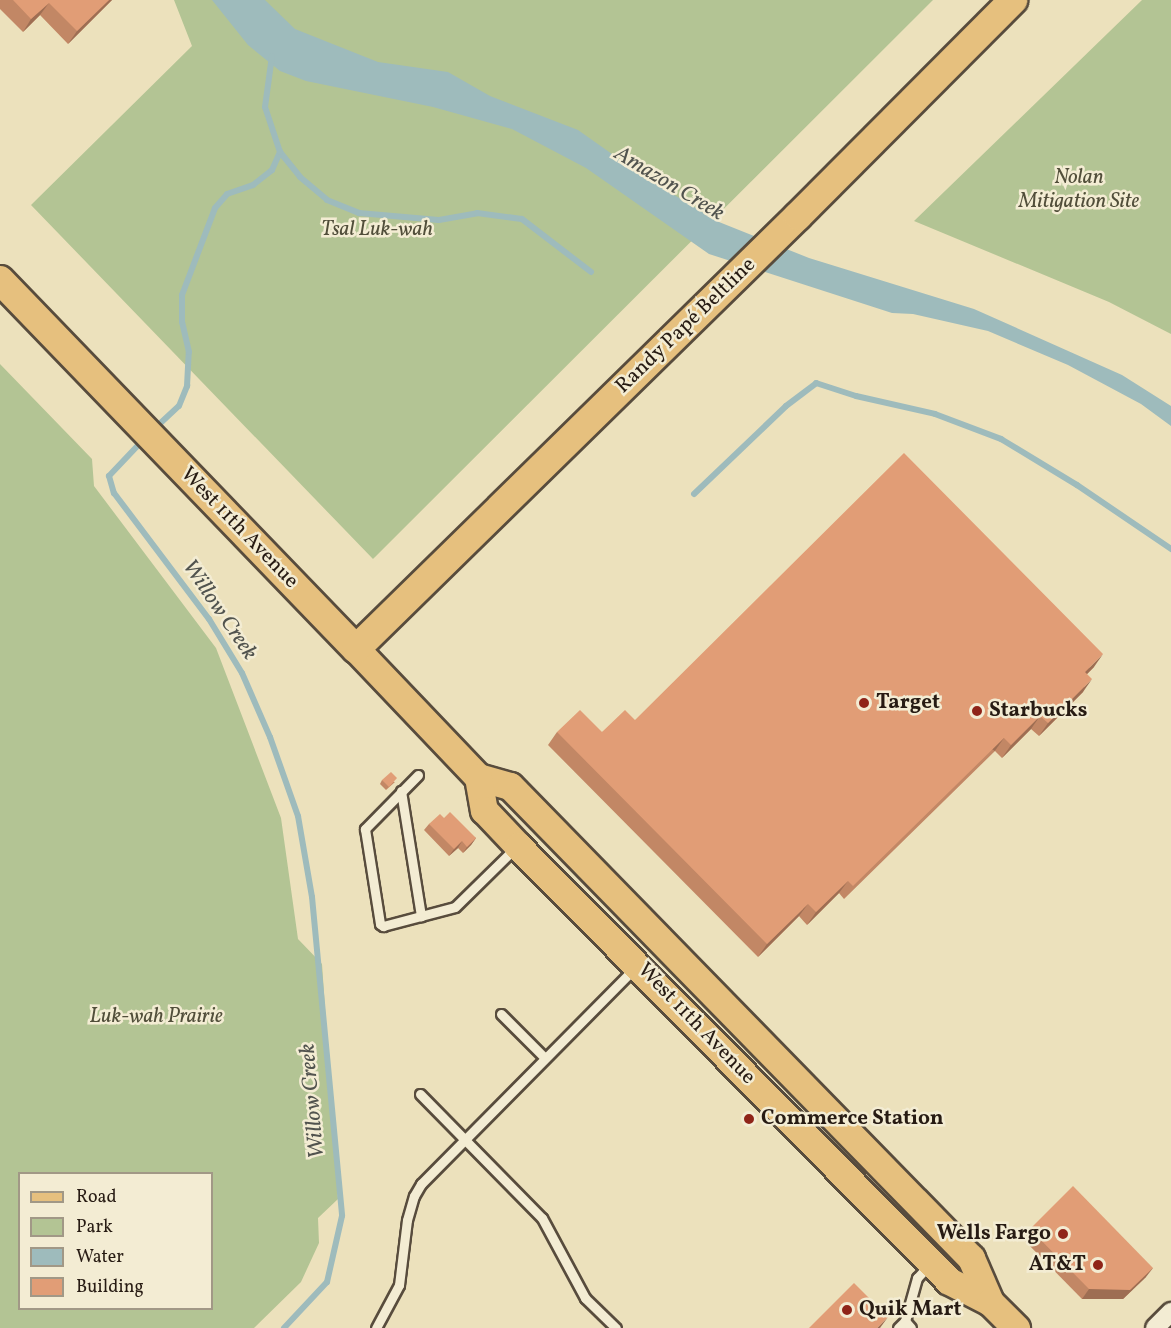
<!DOCTYPE html>
<meta charset="utf-8">
<style>
body{margin:0}
#map{position:relative;width:1171px;height:1328px;overflow:hidden;background:#ece1bc;font-family:Vollkorn,serif}
div>[style]{position:absolute}
.green>*{inset:0;background:#b3c494}
.water>*{inset:0;background:#9ebbbc}
.stream>*{height:6px;margin:-3px;padding:0 3px;transform-origin:3px;border-radius:3px;background:#9ebbbc}
.roads{filter:drop-shadow(2px 0 #584c3d) drop-shadow(-2px 0 #584c3d) drop-shadow(0 2px #584c3d) drop-shadow(0 -2px #584c3d)}
.service>*{height:9px;margin:-4.5px;padding:0 4.5px;transform-origin:4.5px;border-radius:4.5px;background:#f3ecd3}
.minor>*{height:18px;margin:-9px;padding:0 9px;transform-origin:9px;border-radius:9px;background:#f3ecd3}
.primary>*{height:27px;margin:-13.5px;padding:0 13.5px;transform-origin:13.5px;border-radius:13.5px;background:#e6c07e}
.trunk>*{height:28px;margin:-14px;padding:0 14px;transform-origin:14px;border-radius:14px;background:#e6c07e}
.wall>*{inset:0;background:#c28765}
.shaded-wall>*{inset:0;background:#9e6e53;transform-origin:0 0}
.building>*{inset:0;background:#e19d76}
.dots>*{width:16px;height:16px;translate:-50% -50%;box-sizing:border-box;border:3px solid #f3ecd3;border-radius:50%}
span{translate:-50% -50%;white-space:nowrap;text-align:center;line-height:1.15;-webkit-text-stroke:5px #f3ecd3;paint-order:stroke}
.park-label{font-size:21px;color:#514e3a;font-style:italic}
.street-label{font-size:21px;color:#271b13}
.poi-label{font-size:21px;color:#271b13;font-weight:700}
.left{translate:0 -50%;text-align:left}
.right{translate:-100% -50%;text-align:right}
.water-label{font-size:22px;color:#51534e;font-style:italic}
.legend{position:absolute;left:18px;top:1172px;width:195px;height:138px;box-sizing:border-box;background:#f3ecd3;border:2px solid #a19886;margin:0;padding:8px 10px;list-style:none;font-size:18px;color:#271b13}
.legend li{display:flex;align-items:center;gap:12px;height:30px}
.legend b{width:30px;border:2px solid #a19886}
</style>
<div id="map">
<div class="green">
<div style="clip-path:polygon(174px 0,933px 0,373px 559px,31px 205px,192px 46px)"></div>
<div style="clip-path:polygon(1142px 0,1171px 0,1171px 334px,1109px 302px,914px 221px)"></div>
<div style="clip-path:polygon(evenodd,0 364px,92px 459px,94px 486px,216px 648px,281px 818px,298px 939px,322px 964px,338px 1199px,318px 1218px,319px 1243px,301px 1282px,254px 1328px,0 1328px,0 364px,20px 1174px,212px 1174px,212px 1308px,20px 1308px,20px 1174px)"></div>
</div>
<div class="water">
<div style="clip-path:polygon(212px 0,265px 0,295px 29px,378px 62px,448px 72px,490px 96px,578px 130px,646px 178px,719px 222px,809px 258px,974px 309px,1122px 375px,1171px 406px,1171px 426px,1141px 404px,1068px 365px,988px 331px,913px 314px,892px 313px,709px 254px,586px 168px,512px 129px,433px 107px,306px 81px,280px 71px,248px 45px)"></div>
</div>
<div class="stream">
<div style="left:280px;top:152px;width:32px;rotate:51deg"></div>
<div style="left:300px;top:177px;width:35px;rotate:40deg"></div>
<div style="left:327px;top:200px;width:35px;rotate:22deg"></div>
<div style="left:359px;top:213px;width:80px;rotate:5deg"></div>
<div style="left:439px;top:220px;width:39px;rotate:-10deg"></div>
<div style="left:477px;top:213px;width:45px;rotate:7.6deg"></div>
<div style="left:522px;top:219px;width:87px;rotate:37.5deg"></div>
<div style="left:153px;top:430px;width:35px;rotate:-43deg"></div>
<div style="left:179px;top:406px;width:22px;rotate:-68deg"></div>
<div style="left:187px;top:386px;width:34px;rotate:-87deg"></div>
<div style="left:189px;top:352px;width:31px;rotate:-103deg"></div>
<div style="left:182px;top:322px;width:27px;rotate:-90deg"></div>
<div style="left:182px;top:295px;width:93px;rotate:-69.2deg"></div>
<div style="left:215px;top:208px;width:18px;rotate:-49deg"></div>
<div style="left:227px;top:194px;width:28px;rotate:-19deg"></div>
<div style="left:253px;top:185px;width:24px;rotate:-38deg"></div>
<div style="left:272px;top:170px;width:20px;rotate:-66deg"></div>
<div style="left:280px;top:152px;width:47px;rotate:-108.4deg"></div>
<div style="left:265px;top:107px;width:51px;rotate:-82.2deg"></div>
<div style="left:144px;top:439px;width:51px;rotate:133.4deg"></div>
<div style="left:109px;top:476px;width:18px;rotate:74deg"></div>
<div style="left:114px;top:493px;width:158px;rotate:53deg"></div>
<div style="left:209px;top:619px;width:63px;rotate:58.6deg"></div>
<div style="left:242px;top:673px;width:70px;rotate:66.4deg"></div>
<div style="left:270px;top:737px;width:84px;rotate:70.5deg"></div>
<div style="left:298px;top:816px;width:82px;rotate:80.2deg"></div>
<div style="left:312px;top:897px;width:320px;rotate:84.6deg"></div>
<div style="left:342px;top:1216px;width:68px;rotate:102.8deg"></div>
<div style="left:327px;top:1282px;width:63px;rotate:133.1deg"></div>
<div style="left:694px;top:494px;width:127px;rotate:-43.7deg"></div>
<div style="left:786px;top:406px;width:38px;rotate:-37deg"></div>
<div style="left:816px;top:383px;width:42px;rotate:18deg"></div>
<div style="left:856px;top:396px;width:81px;rotate:12.8deg"></div>
<div style="left:935px;top:414px;width:71px;rotate:20.7deg"></div>
<div style="left:1001px;top:439px;width:89px;rotate:31.2deg"></div>
<div style="left:1077px;top:485px;width:114px;rotate:34.2deg"></div>
</div>
<div class="roads">
<div class="service">
<div style="left:418px;top:775px;width:76px;rotate:134.5deg"></div>
<div style="left:365px;top:829px;width:96px;rotate:81deg"></div>
<div style="left:380px;top:924px;width:4px;rotate:34deg"></div>
<div style="left:383px;top:926px;width:74px;rotate:-14.8deg"></div>
<div style="left:455px;top:907px;width:84px;rotate:-44.5deg"></div>
<div style="left:401px;top:791px;width:127px;rotate:80.9deg"></div>
<div style="left:501px;top:1014px;width:62px;rotate:45deg"></div>
<div style="left:420px;top:1094px;width:174px;rotate:45.5deg"></div>
<div style="left:542px;top:1218px;width:91px;rotate:61.7deg"></div>
<div style="left:585px;top:1298px;width:43px;rotate:44.1deg"></div>
<div style="left:905px;top:1321px;width:45px;rotate:-74.4deg"></div>
<div style="left:917px;top:1278px;width:18px;rotate:-47deg"></div>
<div style="left:376px;top:1328px;width:49px;rotate:-61.9deg"></div>
<div style="left:399px;top:1285px;width:65px;rotate:-83deg"></div>
<div style="left:407px;top:1220px;width:25px;rotate:-74deg"></div>
<div style="left:414px;top:1196px;width:14px;rotate:-60deg"></div>
<div style="left:421px;top:1184px;width:304px;rotate:-45.3deg"></div>
<div style="left:898px;top:1328px;width:10px;rotate:-45deg"></div>
<div style="left:905px;top:1321px;width:9px;rotate:49deg"></div>
</div>
<div class="minor">
<div style="left:1155px;top:1328px;width:23px;rotate:-45deg"></div>
</div>
<div class="primary">
<div style="left:356px;top:649px;width:177px;rotate:46.4deg"></div>
<div style="left:478px;top:777px;width:33px;rotate:16deg"></div>
<div style="left:510px;top:786px;width:660px;rotate:45.68deg"></div>
<div style="left:971px;top:1258px;width:48px;rotate:66.6deg"></div>
<div style="left:478px;top:777px;width:34px;rotate:80deg"></div>
<div style="left:484px;top:810px;width:50px;rotate:46.6deg"></div>
<div style="left:518px;top:846px;width:612px;rotate:45.26deg"></div>
<div style="left:949px;top:1281px;width:46px;rotate:27.1deg"></div>
<div style="left:990px;top:1302px;width:37px;rotate:45deg"></div>
</div>
<div class="trunk">
<div style="left:0;top:280px;width:513px;rotate:46.03deg"></div>
<div style="left:356px;top:649px;width:619px;rotate:-44.41deg"></div>
<div style="left:798px;top:216px;width:305px;rotate:-45.1deg"></div>
</div>
</div>
<div class="wall">
<div style="clip-path:polygon(0 0,112px 0,68px 44px,40px 15px,23px 32px,0 9px)"></div>
<div style="clip-path:polygon(1094px 667px,1087px 674px,1083px 692px,1039px 736px,1031px 729px,1002px 758px,995px 751px,844px 899px,839px 893px,807px 925px,799px 916px,758px 957px,548px 745px,557px 732px,602px 732px,635px 720px)"></div>
<div style="clip-path:polygon(382px 780px,395px 782px,386px 790px,380px 784px)"></div>
<div style="clip-path:polygon(444px 818px,476px 838px,471px 845px,463px 853px,458px 848px,449px 856px,424px 830px,429px 824px)"></div>
<div style="clip-path:polygon(1030px 1229px,1146px 1277px,1123px 1299px,1082px 1299px,1023px 1239px)"></div>
</div>
<div class="shaded-wall">
<div style="clip-path:polygon(109px 0,112px 0,68px 44px,77px 31px)"></div>
<div style="clip-path:polygon(49px 3px,40px 15px,23px 32px,31px 19px)"></div>
<div style="clip-path:polygon(1103px 654px,1094px 667px,1076px 685px,1085px 672px)"></div>
<div style="clip-path:polygon(1092px 679px,1083px 692px,1039px 736px,1048px 723px)"></div>
<div style="clip-path:polygon(1040px 716px,1031px 729px,1002px 758px,1011px 745px)"></div>
<div style="left:1004px;top:738px;width:16px;height:211px;rotate:125deg"></div>
<div style="clip-path:polygon(476px 838px,471px 845px,463px 853px,467px 847px)"></div>
<div style="clip-path:polygon(462px 841px,458px 848px,449px 856px,454px 849px)"></div>
<div style="clip-path:polygon(848px 881px,839px 893px,807px 925px,816px 912px)"></div>
<div style="clip-path:polygon(808px 904px,799px 916px,758px 957px,767px 944px)"></div>
<div style="clip-path:polygon(1153px 1268px,1146px 1277px,1123px 1299px,1082px 1299px,1089px 1289px)"></div>
<div style="clip-path:polygon(888px 1317px,880px 1328px,877px 1328px)"></div>
</div>
<div class="building">
<div style="clip-path:polygon(13px 0,109px 0,77px 31px,49px 3px,31px 19px)"></div>
<div style="clip-path:polygon(904px 453px,1103px 654px,1085px 672px,1092px 679px,1048px 723px,1040px 716px,1011px 745px,1004px 738px,853px 886px,848px 881px,816px 912px,808px 904px,767px 944px,557px 732px,580px 710px,602px 732px,625px 710px,635px 720px)"></div>
<div style="clip-path:polygon(391px 772px,397px 778px,389px 787px,382px 780px)"></div>
<div style="clip-path:polygon(450px 812px,476px 838px,467px 847px,462px 841px,454px 849px,429px 824px,440px 814px,444px 818px)"></div>
<div style="clip-path:polygon(1073px 1186px,1153px 1268px,1130px 1290px,1089px 1289px,1030px 1229px)"></div>
<div style="clip-path:polygon(854px 1283px,888px 1317px,877px 1328px,809px 1328px)"></div>
</div>
<div class="dots">
<div style="left:864px;top:703px;background:#8f2418"></div>
<div style="left:977px;top:711px;background:#8f2418"></div>
<div style="left:749px;top:1119px;background:#8f2418"></div>
<div style="left:1063px;top:1234px;background:#8f2418"></div>
<div style="left:1098px;top:1265px;background:#8f2418"></div>
<div style="left:847px;top:1310px;background:#8f2418"></div>
</div>
<div class="park-label">
<span style="left:1079px;top:190px">Nolan<br>Mitigation Site</span>
<span style="left:377px;top:230px">Tsal Luk-wah</span>
<span style="left:156px;top:1017px">Luk-wah Prairie</span>
</div>
<div class="street-label">
<span style="left:686px;top:326px;rotate:-44deg">Randy Papé Beltline</span>
<span style="left:239px;top:528px;rotate:46deg">West 11th Avenue</span>
<span style="left:696px;top:1024px;rotate:46deg">West 11th Avenue</span>
</div>
<div class="poi-label">
<span class="left" style="left:876px;top:703px">Target</span>
<span class="left" style="left:989px;top:711px">Starbucks</span>
<span class="left" style="left:761px;top:1119px">Commerce Station</span>
<span class="right" style="left:1051px;top:1234px">Wells Fargo</span>
<span class="right" style="left:1086px;top:1265px">AT&amp;T</span>
<span class="left" style="left:859px;top:1310px">Quik Mart</span>
</div>
<div class="water-label">
<span style="left:669px;top:184px;rotate:31deg">Amazon Creek</span>
<span style="left:219px;top:610px;rotate:56deg">Willow Creek</span>
<span style="left:313px;top:1101px;rotate:-95deg">Willow Creek</span>
</div>
<ul class="legend">
<li><b style="height:8px;background:#e6c07e"></b>Road</li>
<li><b style="height:16px;background:#b3c494"></b>Park</li>
<li><b style="height:16px;background:#9ebbbc"></b>Water</li>
<li><b style="height:16px;background:#e19d76"></b>Building</li>
</ul>
</div>
